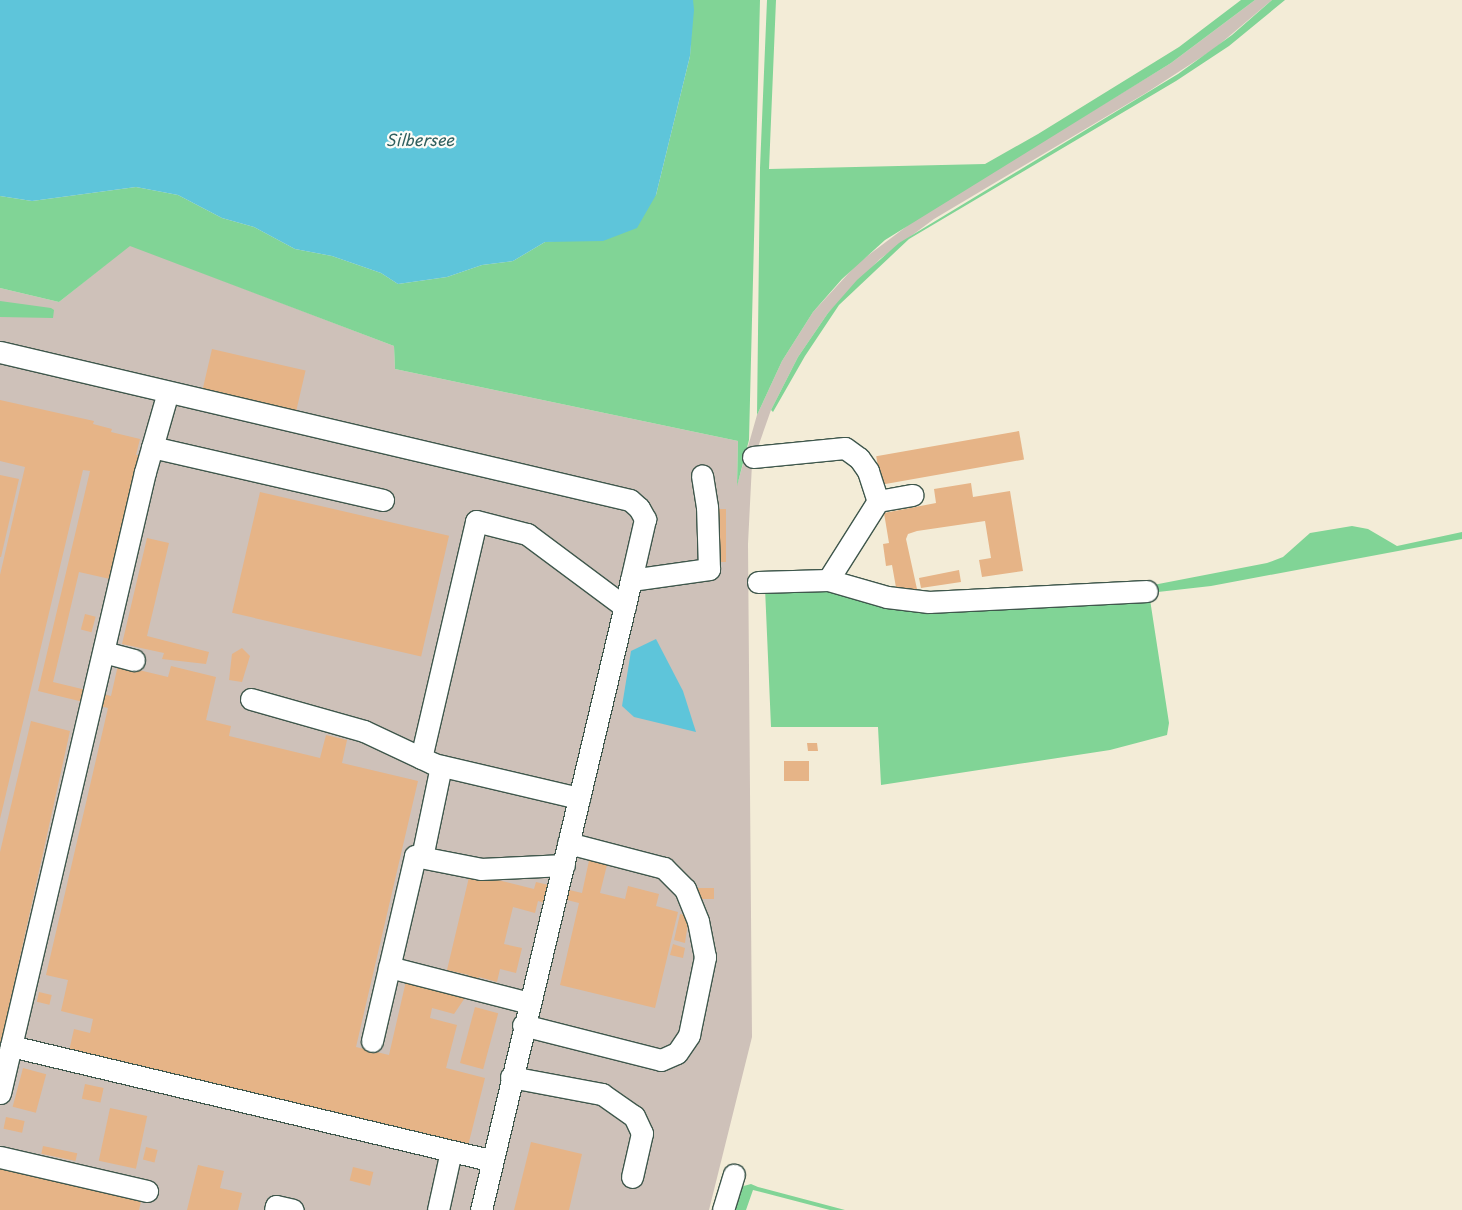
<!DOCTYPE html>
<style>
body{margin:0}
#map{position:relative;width:1462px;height:1210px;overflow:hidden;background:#f3ecd7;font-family:"Playpen Sans",sans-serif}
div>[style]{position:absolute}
.industrial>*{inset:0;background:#cec1b9}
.green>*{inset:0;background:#81d496}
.water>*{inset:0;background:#5ec5da}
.building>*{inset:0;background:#e6b487;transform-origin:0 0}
.roads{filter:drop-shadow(1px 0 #3f574c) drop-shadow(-1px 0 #3f574c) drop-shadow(0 1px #3f574c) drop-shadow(0 -1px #3f574c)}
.minor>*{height:21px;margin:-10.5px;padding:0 10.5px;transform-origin:10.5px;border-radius:10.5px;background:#fff}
span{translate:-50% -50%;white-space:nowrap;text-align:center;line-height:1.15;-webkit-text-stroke:4.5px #fdfcf7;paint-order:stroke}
.water-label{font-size:16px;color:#2f5f5e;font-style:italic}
</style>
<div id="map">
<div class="industrial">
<div style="clip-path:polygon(1255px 0,1272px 0,1214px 49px,1146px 93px,934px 219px,880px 259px,828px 313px,798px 357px,771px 410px,752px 464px,748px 544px,752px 1037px,709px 1210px,0 1210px,0 288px,59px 302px,130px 245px,394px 346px,395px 369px,738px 441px,737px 485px,757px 415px,782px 361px,813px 312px,858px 263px,919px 217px,1171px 63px)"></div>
</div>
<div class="green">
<div style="clip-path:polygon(693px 0,760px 0,749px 440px,737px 486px,738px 441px,395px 369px,394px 346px,130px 246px,59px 302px,0 288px,0 196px,32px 201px,136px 187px,178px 195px,222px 218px,254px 227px,295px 249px,332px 256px,381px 273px,398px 284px,447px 277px,482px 265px,513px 261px,545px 242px,564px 240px,656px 195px,690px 56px)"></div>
<div style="clip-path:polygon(767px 0,776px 0,769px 169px,985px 164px,1038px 134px,1179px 47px,1241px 0,1255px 0,1171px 63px,885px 240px,842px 279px,813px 312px,782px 361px,757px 415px,760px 168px)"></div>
<div style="clip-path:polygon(1272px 0,1285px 0,1229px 46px,1176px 81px,909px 239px,839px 305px,805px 356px,773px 412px,771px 410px,798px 357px,828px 313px,857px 280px,899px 243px,1178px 74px,1232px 35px)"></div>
<div style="clip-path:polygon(0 301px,51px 308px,54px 310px,53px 318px,0 317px)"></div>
<div style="clip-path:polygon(1352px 526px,1368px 529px,1397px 546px,1462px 532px,1462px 539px,1211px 586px,1149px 593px,1169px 723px,1167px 735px,1110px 750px,881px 785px,878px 727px,771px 727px,765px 588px,840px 587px,885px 601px,1148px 586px,1267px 563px,1283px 557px,1310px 533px)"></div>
<div style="clip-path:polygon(751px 1184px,758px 1187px,845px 1210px,830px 1210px,753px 1190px,746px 1210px,727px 1210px,740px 1187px)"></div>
</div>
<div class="water">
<div style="clip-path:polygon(0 0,693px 0,694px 10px,690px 56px,656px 195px,637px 228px,603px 241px,545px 242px,513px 261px,482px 265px,447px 277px,398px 284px,381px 273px,332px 256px,295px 249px,254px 227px,222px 218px,178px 195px,136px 187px,32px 201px,0 196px)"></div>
<div style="clip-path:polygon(656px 639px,683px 691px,696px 732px,634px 717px,622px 706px,631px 651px)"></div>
</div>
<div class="building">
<div style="left:212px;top:349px;width:96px;height:44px;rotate:13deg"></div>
<div style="clip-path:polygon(0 400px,94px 421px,93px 424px,112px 429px,111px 432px,140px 439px,136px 455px,140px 455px,110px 579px,79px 572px,53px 682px,111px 696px,118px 665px,168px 677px,171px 666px,216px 677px,206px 720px,231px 726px,229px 736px,320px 758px,326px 735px,347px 740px,342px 763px,418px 781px,356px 1047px,389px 1055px,406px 981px,455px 993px,469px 975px,447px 970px,470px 873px,534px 889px,536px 882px,582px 893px,590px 856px,608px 861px,600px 893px,625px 899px,628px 886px,659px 894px,656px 906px,678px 912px,655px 1008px,560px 985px,579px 903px,547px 895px,545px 903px,538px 901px,535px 913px,513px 907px,504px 944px,522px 948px,516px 973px,500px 969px,497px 982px,479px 977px,454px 1014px,432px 1008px,430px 1018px,457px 1025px,446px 1068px,485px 1078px,468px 1146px,69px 1051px,74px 1029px,90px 1033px,93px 1019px,61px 1011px,68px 980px,46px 975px,108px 708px,38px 691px,90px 471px,83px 470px,0 819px,0 575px,25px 467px,0 461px)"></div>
<div style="left:1019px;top:431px;width:29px;height:145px;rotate:80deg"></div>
<div style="clip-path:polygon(0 475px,19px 479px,1px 557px,0 557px)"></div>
<div style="clip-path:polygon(971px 483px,973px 497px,1010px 491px,1023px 571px,982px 577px,979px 560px,991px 558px,985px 521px,917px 531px,908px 534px,906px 539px,917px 589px,897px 593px,892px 565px,886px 566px,883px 544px,889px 543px,884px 513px,936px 503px,934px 489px)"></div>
<div style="left:260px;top:492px;width:194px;height:124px;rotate:13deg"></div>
<div style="left:711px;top:509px;width:15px;height:53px"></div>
<div style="clip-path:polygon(147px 538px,169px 543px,147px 636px,209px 652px,206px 664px,162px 659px,164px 653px,122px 644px)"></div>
<div style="clip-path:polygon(959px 570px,961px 582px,921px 588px,919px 578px)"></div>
<div style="left:85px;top:614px;width:11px;height:16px;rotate:15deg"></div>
<div style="clip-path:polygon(242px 648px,250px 656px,242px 682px,229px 680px,232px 654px)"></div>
<div style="clip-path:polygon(31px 721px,70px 731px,0 1047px,0 852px)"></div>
<div style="clip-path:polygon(807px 743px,817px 743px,818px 751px,808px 751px)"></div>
<div style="left:784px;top:761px;width:25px;height:20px"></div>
<div style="left:698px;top:888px;width:16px;height:11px"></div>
<div style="clip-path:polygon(680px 914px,689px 916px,685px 943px,674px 940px)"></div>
<div style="clip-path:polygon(673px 944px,685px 948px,683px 958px,670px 955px)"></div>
<div style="left:39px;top:992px;width:13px;height:10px;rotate:13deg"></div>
<div style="left:475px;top:1007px;width:24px;height:58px;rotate:15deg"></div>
<div style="left:23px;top:1068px;width:24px;height:40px;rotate:15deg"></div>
<div style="left:85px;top:1084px;width:19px;height:15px;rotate:12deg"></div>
<div style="left:110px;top:1108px;width:38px;height:54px;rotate:12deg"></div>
<div style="left:6px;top:1117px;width:19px;height:12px;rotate:12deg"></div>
<div style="clip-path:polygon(531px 1142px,582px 1154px,569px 1210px,514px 1210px)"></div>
<div style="left:43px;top:1146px;width:35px;height:8px;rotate:12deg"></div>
<div style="left:146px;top:1147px;width:12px;height:13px;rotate:14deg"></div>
<div style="clip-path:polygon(0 1160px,143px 1193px,139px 1210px,0 1210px)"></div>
<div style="clip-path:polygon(198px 1165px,224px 1171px,220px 1188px,242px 1193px,238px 1210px,187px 1210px)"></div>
<div style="left:353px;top:1167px;width:21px;height:14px;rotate:14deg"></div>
</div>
<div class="roads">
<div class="minor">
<div style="left:0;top:352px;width:647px;rotate:13.22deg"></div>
<div style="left:630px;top:500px;width:12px;rotate:42deg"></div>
<div style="left:639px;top:508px;width:13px;rotate:61deg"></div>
<div style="left:645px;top:519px;width:63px;rotate:102.9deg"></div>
<div style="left:631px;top:580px;width:648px;rotate:103.39deg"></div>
<div style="left:152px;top:447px;width:237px;rotate:12.9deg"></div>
<div style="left:753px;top:457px;width:92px;rotate:-5.6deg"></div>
<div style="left:845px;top:448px;width:17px;rotate:36deg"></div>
<div style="left:859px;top:458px;width:16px;rotate:55deg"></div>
<div style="left:868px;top:471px;width:32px;rotate:72deg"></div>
<div style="left:878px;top:501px;width:35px;rotate:-10deg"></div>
<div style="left:631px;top:580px;width:79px;rotate:-8deg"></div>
<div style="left:709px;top:569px;width:62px;rotate:-91.8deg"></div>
<div style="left:707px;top:507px;width:32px;rotate:-99deg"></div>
<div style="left:828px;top:580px;width:93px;rotate:-57.7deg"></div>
<div style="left:758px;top:582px;width:70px;rotate:-1.6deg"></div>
<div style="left:828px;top:580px;width:61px;rotate:16.1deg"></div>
<div style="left:887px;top:597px;width:42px;rotate:6.8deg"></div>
<div style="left:929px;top:602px;width:218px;rotate:-2.9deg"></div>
<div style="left:104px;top:652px;width:31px;rotate:15deg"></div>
<div style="left:251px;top:699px;width:117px;rotate:15.8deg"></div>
<div style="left:364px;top:731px;width:77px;rotate:25.2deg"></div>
<div style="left:434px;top:764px;width:149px;rotate:13.2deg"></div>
<div style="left:421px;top:758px;width:243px;rotate:-76.9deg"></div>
<div style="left:476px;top:521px;width:53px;rotate:14.3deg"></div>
<div style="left:527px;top:534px;width:122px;rotate:36.7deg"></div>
<div style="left:422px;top:857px;width:93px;rotate:-78.2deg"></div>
<div style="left:389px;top:967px;width:145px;rotate:14.4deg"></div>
<div style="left:523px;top:1025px;width:142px;rotate:14.2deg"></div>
<div style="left:661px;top:1060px;width:17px;rotate:-24deg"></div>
<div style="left:677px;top:1053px;width:22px;rotate:-56deg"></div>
<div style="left:689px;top:1035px;width:80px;rotate:-78.4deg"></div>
<div style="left:705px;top:957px;width:37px;rotate:-101deg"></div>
<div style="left:698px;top:921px;width:35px;rotate:-112deg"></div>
<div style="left:685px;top:889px;width:30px;rotate:-135deg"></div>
<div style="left:664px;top:868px;width:99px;rotate:-165.4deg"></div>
<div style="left:372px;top:1041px;width:190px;rotate:-76.9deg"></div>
<div style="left:415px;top:856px;width:67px;rotate:11.1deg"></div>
<div style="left:481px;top:869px;width:83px;rotate:-2.8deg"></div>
<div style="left:11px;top:1046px;width:495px;rotate:13.4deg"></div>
<div style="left:511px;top:1077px;width:93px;rotate:10.6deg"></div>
<div style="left:602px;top:1094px;width:39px;rotate:35deg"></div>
<div style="left:634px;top:1116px;width:19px;rotate:65deg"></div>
<div style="left:642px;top:1133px;width:45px;rotate:102.8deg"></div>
<div style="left:0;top:1093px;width:638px;rotate:-76.86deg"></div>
<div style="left:145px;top:472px;width:83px;rotate:-74deg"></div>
<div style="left:0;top:1157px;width:151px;rotate:13deg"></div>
<div style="left:275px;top:1210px;width:4px;rotate:-76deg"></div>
<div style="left:276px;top:1206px;width:17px;rotate:13deg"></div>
<div style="left:438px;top:1210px;width:60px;rotate:-77.6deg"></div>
<div style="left:723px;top:1210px;width:37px;rotate:-73deg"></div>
</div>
</div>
<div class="water-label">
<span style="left:420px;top:139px">Silbersee</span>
</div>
</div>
